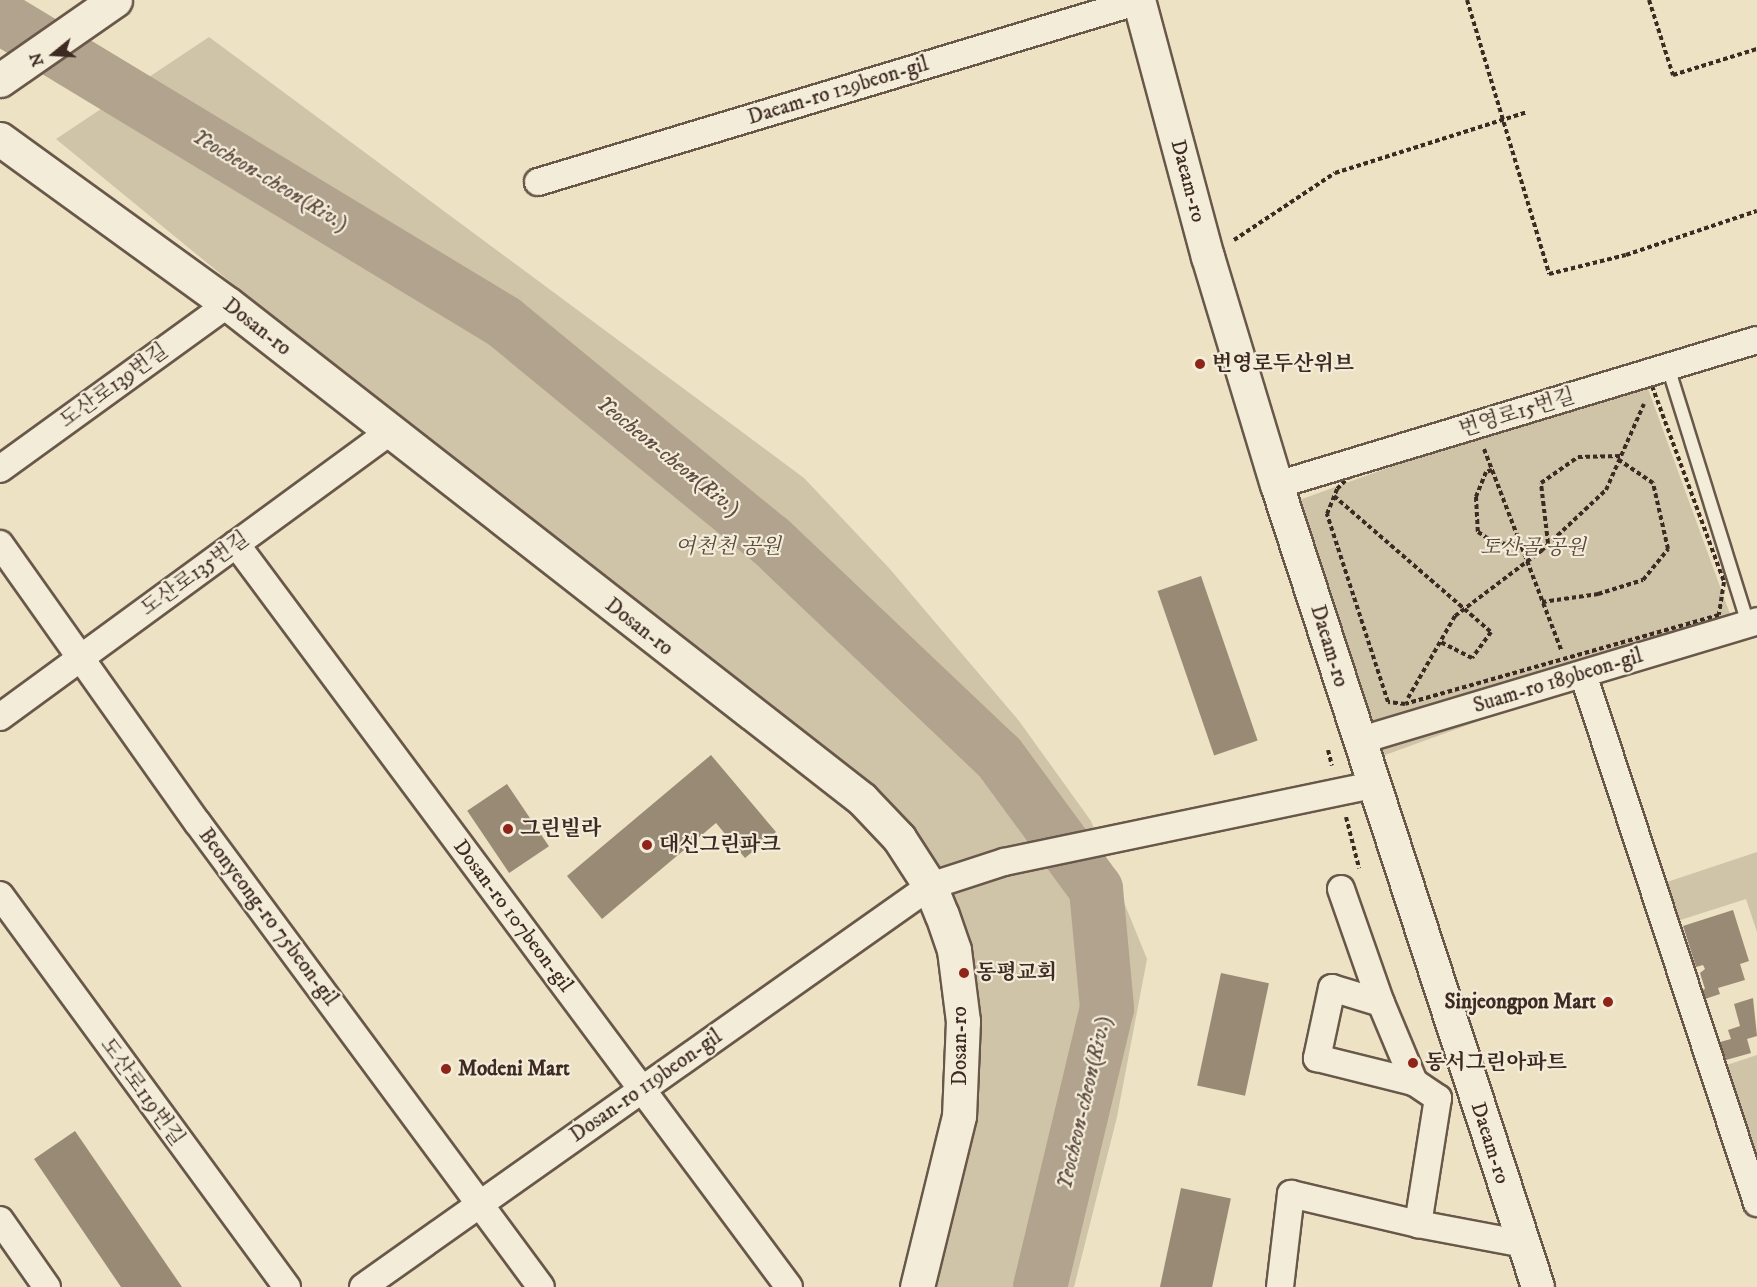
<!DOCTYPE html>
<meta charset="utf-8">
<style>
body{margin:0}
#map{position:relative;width:1757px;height:1287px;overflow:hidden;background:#ede2c4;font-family:"IM FELL DW Pica","Noto Serif KR",serif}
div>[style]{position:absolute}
.green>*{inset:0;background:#cfc3a8;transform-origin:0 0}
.river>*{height:54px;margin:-27px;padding:0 27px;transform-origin:27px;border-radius:27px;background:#b1a38d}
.building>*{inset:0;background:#998a76;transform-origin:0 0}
.path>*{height:4px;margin-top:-2px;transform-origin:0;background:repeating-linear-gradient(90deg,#3d2a22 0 4.5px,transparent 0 7.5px)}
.roads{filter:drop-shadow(2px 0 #69584a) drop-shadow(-2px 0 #69584a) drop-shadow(0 2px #69584a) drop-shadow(0 -2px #69584a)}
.service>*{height:12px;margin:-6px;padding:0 6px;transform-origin:6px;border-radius:6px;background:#f3ecd9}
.minor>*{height:26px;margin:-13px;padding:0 13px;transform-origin:13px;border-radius:13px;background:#f3ecd9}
.tertiary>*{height:32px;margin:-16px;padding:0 16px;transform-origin:16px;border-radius:16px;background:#f3ecd9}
.secondary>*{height:33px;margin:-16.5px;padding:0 16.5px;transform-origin:16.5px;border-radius:16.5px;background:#f3ecd9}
.dots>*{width:16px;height:16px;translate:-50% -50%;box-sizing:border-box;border:3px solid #f3ecd9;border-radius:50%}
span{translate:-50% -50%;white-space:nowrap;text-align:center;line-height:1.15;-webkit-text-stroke:4.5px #f3ecd9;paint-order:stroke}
.street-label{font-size:21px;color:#3d2a22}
.poi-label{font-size:21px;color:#3d2a22;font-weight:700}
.left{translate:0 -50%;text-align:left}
.right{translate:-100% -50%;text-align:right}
.park-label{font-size:21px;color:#5a493d;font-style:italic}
.water-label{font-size:22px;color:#604e42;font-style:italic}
.north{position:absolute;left:24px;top:24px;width:60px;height:60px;-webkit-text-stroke:4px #f3ecd9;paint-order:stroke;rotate:252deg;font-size:16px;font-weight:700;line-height:24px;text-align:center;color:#3d2a22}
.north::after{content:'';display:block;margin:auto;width:21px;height:27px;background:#3d2a22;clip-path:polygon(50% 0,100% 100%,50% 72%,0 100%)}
</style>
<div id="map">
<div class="green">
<div style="clip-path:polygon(209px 37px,804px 478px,889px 568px,1019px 721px,1091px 821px,1147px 959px,1117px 1117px,1074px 1287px,929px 1287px,975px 998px,917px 845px,56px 139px)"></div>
<div style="left:1643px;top:375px;width:269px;height:381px;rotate:70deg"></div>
<div style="clip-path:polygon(1757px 852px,1757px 932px,1746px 899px,1671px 923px,1658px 885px)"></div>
<div style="clip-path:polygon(1757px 1055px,1757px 1184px,1718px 1068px)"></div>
</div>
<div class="river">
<div style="left:0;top:17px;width:589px;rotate:31.18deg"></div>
<div style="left:504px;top:322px;width:345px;rotate:39.4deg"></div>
<div style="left:771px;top:541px;width:314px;rotate:43.5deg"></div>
<div style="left:999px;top:757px;width:164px;rotate:53.7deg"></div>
<div style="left:1096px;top:889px;width:120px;rotate:84.7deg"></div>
<div style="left:1107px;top:1008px;width:287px;rotate:103.5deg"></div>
</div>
<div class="building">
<div style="left:1201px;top:576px;width:174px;height:46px;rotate:71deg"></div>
<div style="clip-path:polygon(711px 755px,776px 832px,745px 858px,716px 823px,602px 919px,567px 876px)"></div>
<div style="left:507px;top:784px;width:75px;height:48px;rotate:56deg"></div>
<div style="clip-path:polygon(1733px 910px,1749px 961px,1740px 964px,1745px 980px,1718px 988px,1720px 994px,1702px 1000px,1699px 991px,1705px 989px,1700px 973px,1705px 969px,1703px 965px,1696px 967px,1683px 926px)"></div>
<div style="left:1221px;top:973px;width:49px;height:115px;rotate:12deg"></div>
<div style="clip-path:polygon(1753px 998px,1757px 1036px,1747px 1039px,1751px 1053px,1726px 1060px,1720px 1042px,1731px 1039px,1728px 1030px,1740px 1026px,1734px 1004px)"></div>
<div style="clip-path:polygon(75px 1131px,182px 1287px,121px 1287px,34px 1159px)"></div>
<div style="left:1181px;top:1188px;width:51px;height:101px;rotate:12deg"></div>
</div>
<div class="path">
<div style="left:1467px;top:0;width:286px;rotate:73.3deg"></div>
<div style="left:1549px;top:274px;width:79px;rotate:-13.9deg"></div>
<div style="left:1626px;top:255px;width:138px;rotate:-18.6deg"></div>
<div style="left:1649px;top:0;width:79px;rotate:72.3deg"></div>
<div style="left:1673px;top:75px;width:88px;rotate:-17.2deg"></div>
<div style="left:1234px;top:240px;width:121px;rotate:-33.6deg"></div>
<div style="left:1335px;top:173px;width:201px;rotate:-17.6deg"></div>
<div style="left:1652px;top:386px;width:209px;rotate:69.8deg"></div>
<div style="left:1724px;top:582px;width:33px;rotate:99deg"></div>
<div style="left:1719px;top:615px;width:326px;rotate:164.2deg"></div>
<div style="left:1405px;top:704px;width:17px;rotate:-173deg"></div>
<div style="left:1388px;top:702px;width:198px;rotate:-108deg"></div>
<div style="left:1327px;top:514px;width:27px;rotate:-68deg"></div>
<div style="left:1337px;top:489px;width:16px;rotate:-45deg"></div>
<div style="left:1348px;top:478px;width:84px;rotate:-22.3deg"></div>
<div style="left:1426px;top:446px;width:234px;rotate:-14.9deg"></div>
<div style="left:1484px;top:449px;width:217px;rotate:69deg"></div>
<div style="left:1492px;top:470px;width:6px;rotate:162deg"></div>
<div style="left:1486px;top:472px;width:27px;rotate:112deg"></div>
<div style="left:1476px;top:497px;width:35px;rotate:87deg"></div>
<div style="left:1478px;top:532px;width:20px;rotate:33deg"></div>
<div style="left:1495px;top:543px;width:26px;rotate:4deg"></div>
<div style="left:1334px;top:496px;width:208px;rotate:40.9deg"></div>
<div style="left:1491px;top:632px;width:32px;rotate:126deg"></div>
<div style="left:1472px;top:658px;width:35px;rotate:-153deg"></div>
<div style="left:1548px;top:543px;width:60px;rotate:-96.7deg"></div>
<div style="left:1541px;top:483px;width:45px;rotate:-35.1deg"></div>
<div style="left:1578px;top:457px;width:43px;rotate:-1.3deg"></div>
<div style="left:1542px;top:602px;width:57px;rotate:-8.1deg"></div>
<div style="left:1598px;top:594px;width:47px;rotate:-17.3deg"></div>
<div style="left:1643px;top:580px;width:40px;rotate:-51deg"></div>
<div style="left:1668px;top:549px;width:68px;rotate:-102.8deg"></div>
<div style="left:1653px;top:483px;width:41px;rotate:-145.9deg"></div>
<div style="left:1408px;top:698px;width:95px;rotate:-60.2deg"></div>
<div style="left:1455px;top:616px;width:108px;rotate:-37.1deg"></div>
<div style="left:1541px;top:551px;width:89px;rotate:-43.2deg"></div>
<div style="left:1606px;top:490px;width:94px;rotate:-66.2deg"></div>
<div style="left:1328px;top:750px;width:16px;rotate:76deg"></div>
<div style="left:1346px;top:817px;width:53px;rotate:75.7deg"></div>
</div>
<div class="roads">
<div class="service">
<div style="left:1668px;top:367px;width:269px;rotate:72.7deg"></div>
</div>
<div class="minor">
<div style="left:538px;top:182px;width:628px;rotate:-16.76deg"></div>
<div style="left:0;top:469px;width:281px;rotate:-35.9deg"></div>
<div style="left:1277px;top:485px;width:501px;rotate:-16.81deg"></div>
<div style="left:0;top:544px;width:341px;rotate:54.7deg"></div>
<div style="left:197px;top:822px;width:578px;rotate:53.51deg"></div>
<div style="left:236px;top:544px;width:926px;rotate:53.34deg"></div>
<div style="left:1583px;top:674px;width:557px;rotate:71.79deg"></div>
<div style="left:0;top:717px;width:483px;rotate:-36.2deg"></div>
<div style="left:1358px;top:741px;width:417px;rotate:-16.7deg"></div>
<div style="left:1341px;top:889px;width:121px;rotate:70.7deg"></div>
<div style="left:1381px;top:1003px;width:51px;rotate:-163deg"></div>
<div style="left:1332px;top:988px;width:72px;rotate:102.1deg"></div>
<div style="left:1317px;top:1058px;width:100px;rotate:13.9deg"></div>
<div style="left:1414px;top:1082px;width:29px;rotate:34deg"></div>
<div style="left:1438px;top:1098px;width:128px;rotate:99deg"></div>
<div style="left:1418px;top:1224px;width:108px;rotate:10.7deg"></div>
<div style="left:0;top:895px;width:486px;rotate:53.8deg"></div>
<div style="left:1381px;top:1003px;width:86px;rotate:67.3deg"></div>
<div style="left:0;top:1220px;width:82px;rotate:55deg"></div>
<div style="left:363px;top:1287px;width:694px;rotate:-35.27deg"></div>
<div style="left:930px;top:886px;width:78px;rotate:-18deg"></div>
<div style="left:1004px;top:862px;width:376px;rotate:-11.8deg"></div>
<div style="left:1280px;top:1287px;width:94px;rotate:-83.3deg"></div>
<div style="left:1291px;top:1194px;width:130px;rotate:13.3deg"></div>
</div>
<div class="tertiary">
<div style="left:1139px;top:0;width:266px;rotate:75deg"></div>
<div style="left:1208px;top:257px;width:238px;rotate:73.2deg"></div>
<div style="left:1277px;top:485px;width:843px;rotate:71.97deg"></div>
</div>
<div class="secondary">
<div style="left:0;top:80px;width:140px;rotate:-34.8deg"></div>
<div style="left:0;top:139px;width:281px;rotate:35.9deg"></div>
<div style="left:228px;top:304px;width:804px;rotate:37.98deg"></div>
<div style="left:862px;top:799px;width:54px;rotate:46.5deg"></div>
<div style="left:899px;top:838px;width:57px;rotate:57.1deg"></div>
<div style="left:930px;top:886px;width:31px;rotate:68deg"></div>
<div style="left:942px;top:915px;width:37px;rotate:71deg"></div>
<div style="left:954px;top:950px;width:72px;rotate:82.8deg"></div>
<div style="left:963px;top:1021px;width:95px;rotate:92.4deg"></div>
<div style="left:959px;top:1116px;width:176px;rotate:103.8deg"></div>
</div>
</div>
<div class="dots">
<div style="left:1200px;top:364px;background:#8f2418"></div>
<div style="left:508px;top:829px;background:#8f2418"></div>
<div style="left:647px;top:845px;background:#8f2418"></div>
<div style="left:964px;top:973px;background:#8f2418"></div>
<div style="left:1608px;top:1002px;background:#8f2418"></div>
<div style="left:1413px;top:1063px;background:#8f2418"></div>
<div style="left:446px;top:1069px;background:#8f2418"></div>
</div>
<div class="street-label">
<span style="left:838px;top:91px;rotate:-17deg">Daeam-ro 129beon-gil</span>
<span style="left:1188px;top:181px;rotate:75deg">Daeam-ro</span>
<span style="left:257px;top:327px;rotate:38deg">Dosan-ro</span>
<span style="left:114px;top:386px;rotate:-36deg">도산로139번길</span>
<span style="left:1517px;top:413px;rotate:-17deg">번영로15번길</span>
<span style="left:195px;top:574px;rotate:-36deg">도산로135번길</span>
<span style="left:639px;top:627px;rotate:38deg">Dosan-ro</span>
<span style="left:1329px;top:646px;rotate:73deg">Daeam-ro</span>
<span style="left:1558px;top:681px;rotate:-17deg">Suam-ro 189beon-gil</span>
<span style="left:513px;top:916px;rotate:53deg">Dosan-ro 107beon-gil</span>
<span style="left:268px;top:917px;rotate:53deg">Beonyeong-ro 75beon-gil</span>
<span style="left:960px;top:1046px;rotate:-90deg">Dosan-ro</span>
<span style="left:646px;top:1086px;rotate:-35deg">Dosan-ro 119beon-gil</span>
<span style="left:142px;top:1092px;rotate:54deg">도산로119번길</span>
<span style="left:1490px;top:1143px;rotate:72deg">Daeam-ro</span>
</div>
<div class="poi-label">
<span class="left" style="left:1212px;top:364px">번영로두산위브</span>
<span class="left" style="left:520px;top:829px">그린빌라</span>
<span class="left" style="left:659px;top:845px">대신그린파크</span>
<span class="left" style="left:976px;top:973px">동평교회</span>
<span class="right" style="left:1596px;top:1002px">Sinjeongpon Mart</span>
<span class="left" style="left:1425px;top:1063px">동서그린아파트</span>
<span class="left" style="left:458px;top:1069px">Modeni Mart</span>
</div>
<div class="park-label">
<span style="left:728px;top:547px">여천천 공원</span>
<span style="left:1533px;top:548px">도산골 공원</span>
</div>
<div class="water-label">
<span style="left:270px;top:180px;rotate:31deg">Yeocheon-cheon(Riv.)</span>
<span style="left:668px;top:456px;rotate:39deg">Yeocheon-cheon(Riv.)</span>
<span style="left:1084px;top:1103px;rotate:-77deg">Yeocheon-cheon(Riv.)</span>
</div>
<div class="north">N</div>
</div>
